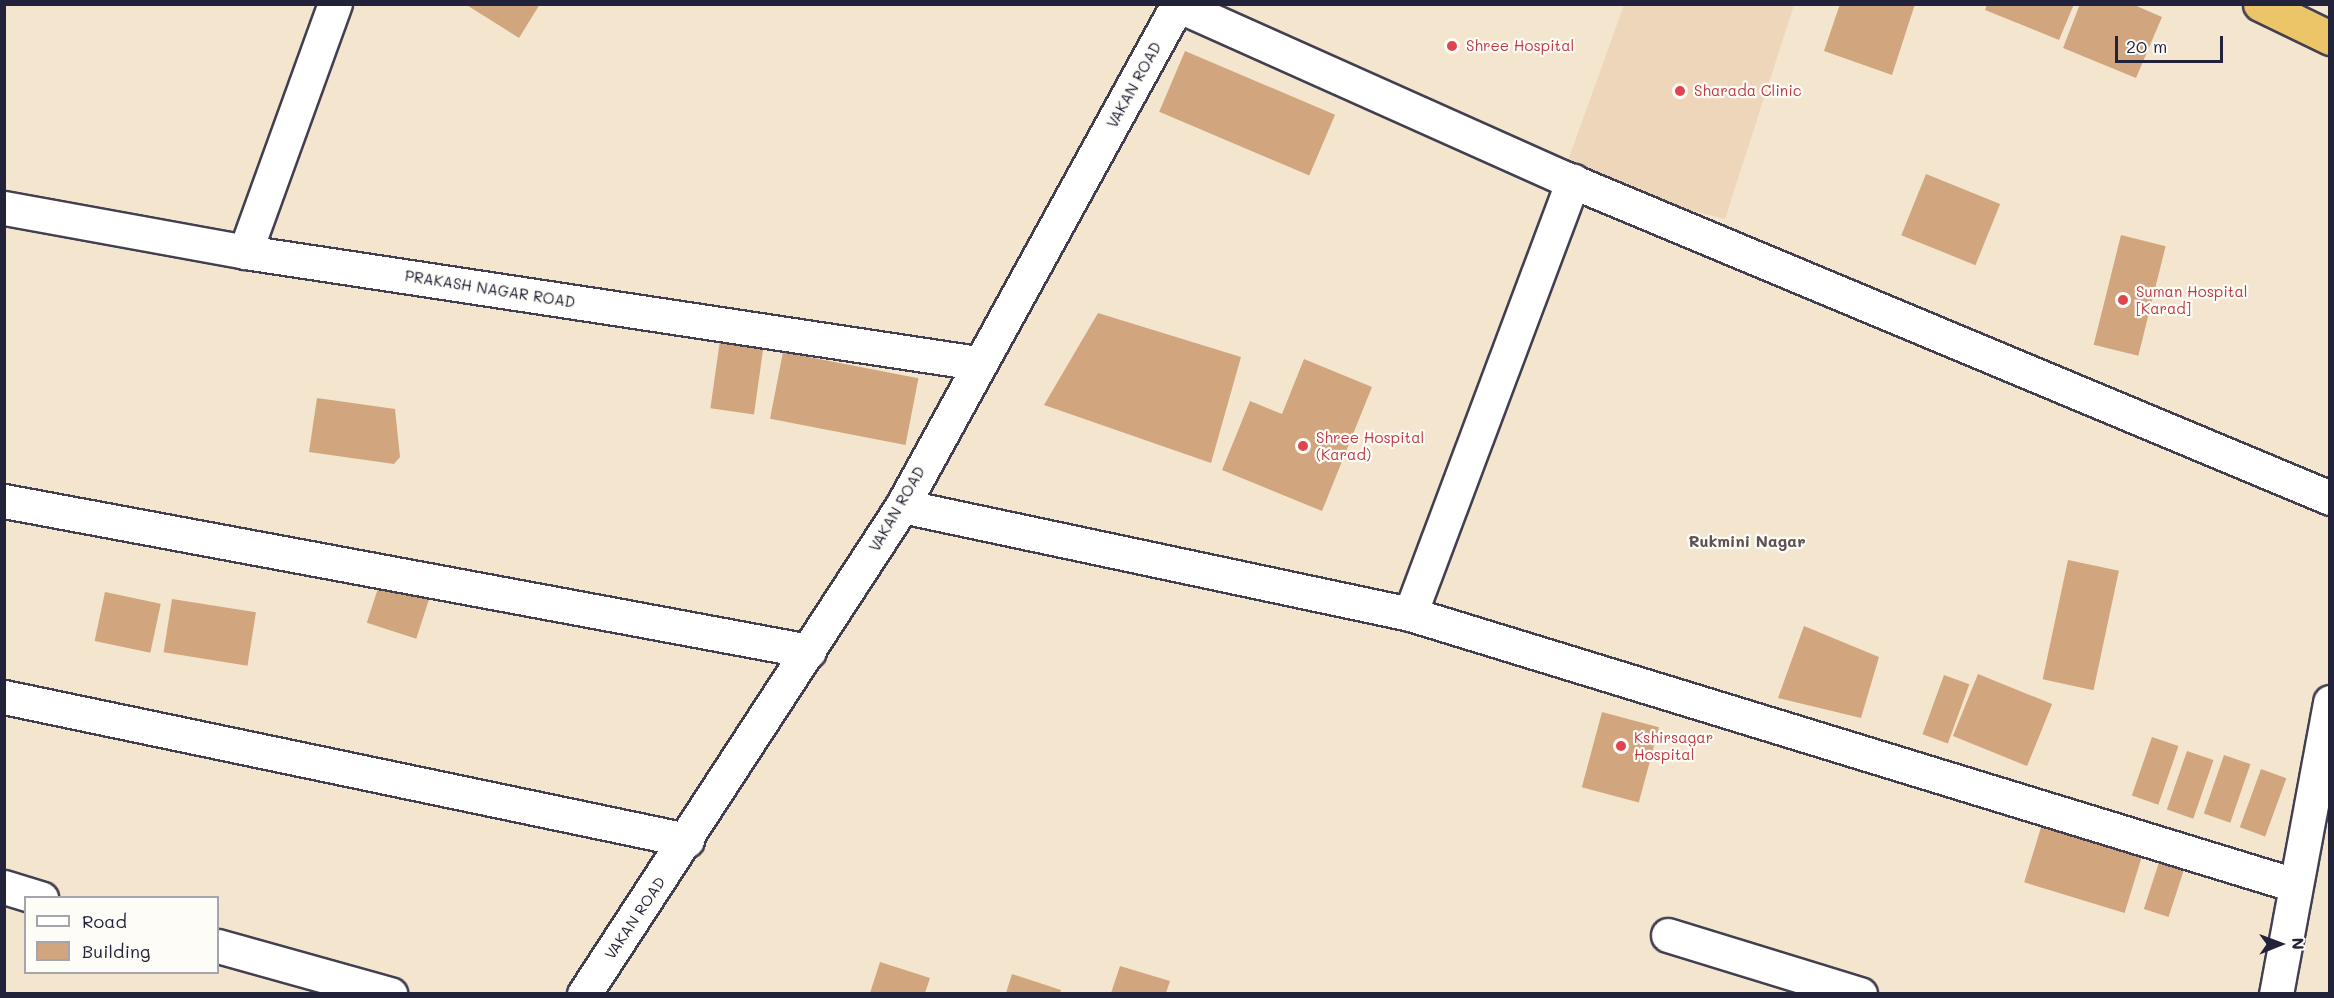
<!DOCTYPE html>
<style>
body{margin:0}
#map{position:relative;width:2334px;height:998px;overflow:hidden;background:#f4e6ce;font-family:Mali,sans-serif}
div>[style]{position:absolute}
.built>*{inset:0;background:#eed6bb}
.building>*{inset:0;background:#d1a67f;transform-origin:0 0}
.roads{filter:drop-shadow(2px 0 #423f51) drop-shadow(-2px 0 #423f51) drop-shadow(0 2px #423f51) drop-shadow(0 -2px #423f51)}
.minor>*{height:33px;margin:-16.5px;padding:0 16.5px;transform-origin:16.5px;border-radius:16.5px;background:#fff}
.trunk>*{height:33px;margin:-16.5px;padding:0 16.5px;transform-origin:16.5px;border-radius:16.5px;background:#edc569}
.dots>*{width:16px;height:16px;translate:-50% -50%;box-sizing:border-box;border:3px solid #fdfcf7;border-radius:50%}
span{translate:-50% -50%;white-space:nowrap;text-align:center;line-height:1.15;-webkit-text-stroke:4.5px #fdfcf7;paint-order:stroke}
.health-label{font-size:15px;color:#be3a42}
.left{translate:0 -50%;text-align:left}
.street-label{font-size:15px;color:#22223b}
.neighbourhood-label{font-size:16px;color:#5f5053;font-weight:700}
.frame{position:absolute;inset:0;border:6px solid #22223b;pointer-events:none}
.legend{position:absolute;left:24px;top:896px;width:195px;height:78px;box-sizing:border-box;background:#fdfcf7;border:2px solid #a5a5ac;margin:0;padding:8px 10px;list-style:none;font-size:18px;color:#22223b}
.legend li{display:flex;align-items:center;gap:12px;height:30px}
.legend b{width:30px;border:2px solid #a5a5ac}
.north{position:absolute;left:2250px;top:914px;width:60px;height:60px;-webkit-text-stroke:4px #fdfcf7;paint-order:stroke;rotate:89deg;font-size:16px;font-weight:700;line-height:24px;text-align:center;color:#22223b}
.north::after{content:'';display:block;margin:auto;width:21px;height:27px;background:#22223b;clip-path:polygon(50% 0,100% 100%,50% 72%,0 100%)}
.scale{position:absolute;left:2115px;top:36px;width:108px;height:27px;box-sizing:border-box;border:3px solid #22223b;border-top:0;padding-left:8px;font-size:18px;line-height:21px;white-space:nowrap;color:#22223b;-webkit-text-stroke:4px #fdfcf7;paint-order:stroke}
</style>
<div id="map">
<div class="built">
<div style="clip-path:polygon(1624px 5px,1794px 5px,1725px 219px,1562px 177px)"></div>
</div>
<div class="building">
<div style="clip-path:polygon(465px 4px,540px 4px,519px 38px)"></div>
<div style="clip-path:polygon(1840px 4px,1915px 4px,1892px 75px,1824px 51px)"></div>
<div style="clip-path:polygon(1987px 4px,2074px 4px,2059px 40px,1985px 10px)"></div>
<div style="clip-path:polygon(2080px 4px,2132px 4px,2162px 17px,2136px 78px,2063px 48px)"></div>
<div style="left:1185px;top:51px;width:163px;height:66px;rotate:23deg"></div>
<div style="left:1926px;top:174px;width:80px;height:66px;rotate:22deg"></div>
<div style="left:2121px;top:235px;width:46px;height:113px;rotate:14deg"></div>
<div style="clip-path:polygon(1098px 313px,1241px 357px,1211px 463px,1044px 405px)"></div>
<div style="left:720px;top:340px;width:44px;height:69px;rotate:8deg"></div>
<div style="left:783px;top:352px;width:138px;height:68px;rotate:11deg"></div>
<div style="clip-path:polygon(1304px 359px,1372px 387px,1322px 511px,1222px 470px,1250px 401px,1282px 414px)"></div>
<div style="clip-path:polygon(317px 398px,395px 409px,400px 457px,394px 464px,309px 452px)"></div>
<div style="left:2068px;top:560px;width:52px;height:122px;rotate:12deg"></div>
<div style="left:381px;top:579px;width:52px;height:46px;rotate:18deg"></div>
<div style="left:105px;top:592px;width:57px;height:50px;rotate:12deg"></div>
<div style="left:172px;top:599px;width:85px;height:54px;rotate:9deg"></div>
<div style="clip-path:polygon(1804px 626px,1879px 657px,1861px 718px,1778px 698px)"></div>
<div style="left:1978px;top:674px;width:80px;height:67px;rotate:22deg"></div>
<div style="left:1944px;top:675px;width:27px;height:63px;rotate:20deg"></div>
<div style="left:1602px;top:712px;width:59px;height:78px;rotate:15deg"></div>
<div style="left:2152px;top:737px;width:28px;height:62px;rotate:19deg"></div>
<div style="left:2187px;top:751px;width:28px;height:62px;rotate:19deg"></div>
<div style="left:2224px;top:755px;width:28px;height:62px;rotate:19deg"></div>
<div style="left:2261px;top:769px;width:27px;height:62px;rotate:20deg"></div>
<div style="left:2042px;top:824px;width:105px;height:61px;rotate:17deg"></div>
<div style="left:2163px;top:850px;width:26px;height:62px;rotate:18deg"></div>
<div style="clip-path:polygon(880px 962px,930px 978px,925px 993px,870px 993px)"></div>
<div style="clip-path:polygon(1120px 966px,1170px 981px,1166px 993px,1111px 993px)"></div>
<div style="clip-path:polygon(1012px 974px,1061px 990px,1060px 993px,1006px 993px)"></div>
</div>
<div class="roads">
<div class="minor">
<div style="left:1175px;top:4px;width:424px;rotate:24.1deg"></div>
<div style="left:1562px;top:177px;width:832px;rotate:22.68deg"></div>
<div style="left:4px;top:208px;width:245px;rotate:10.3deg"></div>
<div style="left:245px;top:252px;width:740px;rotate:8.62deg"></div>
<div style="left:245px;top:252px;width:264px;rotate:-70.1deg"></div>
<div style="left:4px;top:501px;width:819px;rotate:10.56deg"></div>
<div style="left:902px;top:506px;width:519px;rotate:12deg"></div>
<div style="left:1410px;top:614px;width:926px;rotate:17.03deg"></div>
<div style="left:1410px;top:614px;width:463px;rotate:-69.4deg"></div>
<div style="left:4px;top:697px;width:698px;rotate:11.83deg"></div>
<div style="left:4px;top:887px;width:39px;rotate:17deg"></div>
<div style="left:1668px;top:935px;width:201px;rotate:17.1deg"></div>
<div style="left:218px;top:946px;width:179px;rotate:15.6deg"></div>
<div style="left:584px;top:994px;width:582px;rotate:-56.91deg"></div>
<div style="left:902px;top:506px;width:573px;rotate:-61.2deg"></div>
<div style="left:2276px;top:994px;width:297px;rotate:-79.5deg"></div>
</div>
<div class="trunk">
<div style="left:2260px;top:4px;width:78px;rotate:25.9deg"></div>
</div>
</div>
<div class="dots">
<div style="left:1452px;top:46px;background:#e0444e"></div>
<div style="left:1680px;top:91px;background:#e0444e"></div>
<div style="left:2123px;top:300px;background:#e0444e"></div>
<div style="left:1303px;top:446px;background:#e0444e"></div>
<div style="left:1621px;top:746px;background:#e0444e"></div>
</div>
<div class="health-label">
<span class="left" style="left:1466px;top:46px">Shree Hospital</span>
<span class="left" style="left:1694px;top:91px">Sharada Clinic</span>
<span class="left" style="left:2136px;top:300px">Suman Hospital<br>[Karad]</span>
<span class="left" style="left:1316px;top:446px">Shree Hospital<br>(Karad)</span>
<span class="left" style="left:1634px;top:746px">Kshirsagar<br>Hospital</span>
</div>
<div class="street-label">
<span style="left:1134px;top:85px;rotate:-61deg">VAKAN ROAD</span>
<span style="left:490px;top:289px;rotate:9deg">PRAKASH NAGAR ROAD</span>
<span style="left:897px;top:509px;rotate:-60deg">VAKAN ROAD</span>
<span style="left:635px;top:918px;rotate:-56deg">VAKAN ROAD</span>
</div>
<div class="neighbourhood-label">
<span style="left:1747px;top:541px">Rukmini Nagar</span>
</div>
<div class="frame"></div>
<ul class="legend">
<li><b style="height:8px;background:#fff"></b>Road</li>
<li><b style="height:16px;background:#d1a67f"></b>Building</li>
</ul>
<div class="north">N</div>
<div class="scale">20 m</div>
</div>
